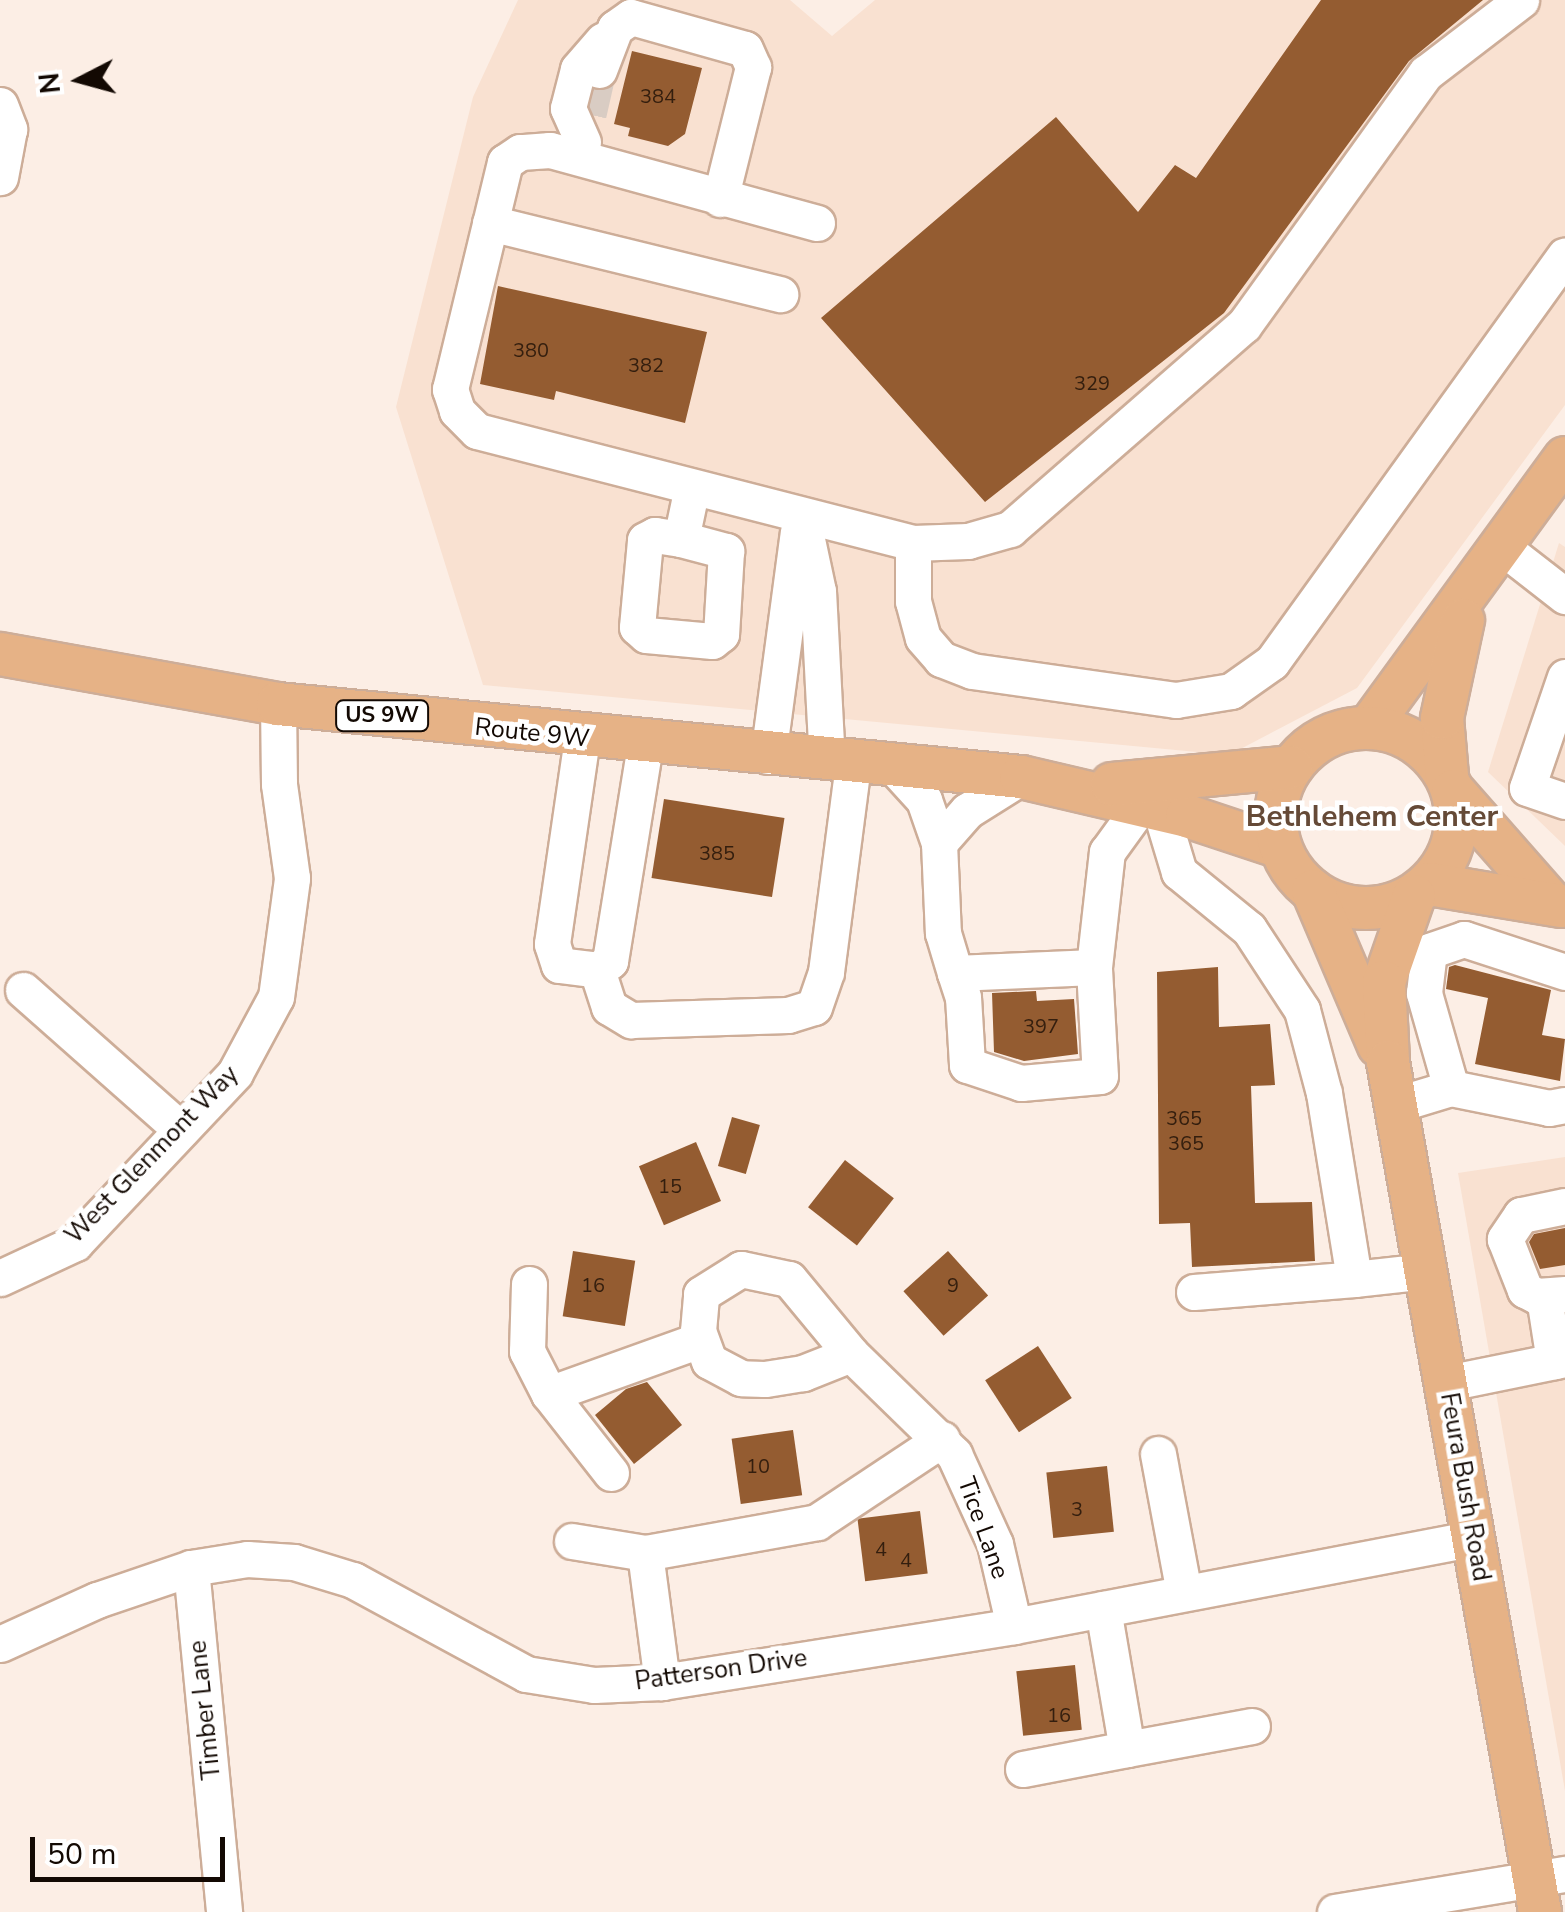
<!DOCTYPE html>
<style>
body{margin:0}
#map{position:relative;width:1565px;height:1912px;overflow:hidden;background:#fceee5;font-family:"Nunito Sans",sans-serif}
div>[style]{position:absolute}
.built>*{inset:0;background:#f9e1d1}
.building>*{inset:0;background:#945c31;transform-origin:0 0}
.minor-tunnel>*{height:35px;margin-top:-17.5px;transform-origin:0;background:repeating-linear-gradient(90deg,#d9ccc3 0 35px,transparent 0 53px)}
.roads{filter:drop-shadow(2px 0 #cdad98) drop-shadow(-2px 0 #cdad98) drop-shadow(0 2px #cdad98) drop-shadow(0 -2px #cdad98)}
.minor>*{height:35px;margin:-17.5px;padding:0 17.5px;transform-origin:17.5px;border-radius:17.5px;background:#fff}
.major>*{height:42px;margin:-21px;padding:0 21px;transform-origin:21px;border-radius:21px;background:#e6b286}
.major>.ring{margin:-21px;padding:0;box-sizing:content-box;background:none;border:42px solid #e6b286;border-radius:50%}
span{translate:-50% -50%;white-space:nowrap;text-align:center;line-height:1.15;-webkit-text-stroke:9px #fff;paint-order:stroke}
.number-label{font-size:20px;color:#331e0e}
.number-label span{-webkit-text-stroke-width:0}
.shield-label span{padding:2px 8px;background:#fff;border:2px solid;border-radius:8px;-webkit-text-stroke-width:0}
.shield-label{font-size:22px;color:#130903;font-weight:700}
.street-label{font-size:25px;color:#130903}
.quarter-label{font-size:30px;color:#654a37;font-weight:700}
.north{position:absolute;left:30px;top:30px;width:100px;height:100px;-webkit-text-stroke:8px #fff;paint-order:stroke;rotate:264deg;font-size:28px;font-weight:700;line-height:40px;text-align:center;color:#130903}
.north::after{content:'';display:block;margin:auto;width:35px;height:45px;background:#130903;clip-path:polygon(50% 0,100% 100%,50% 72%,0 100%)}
.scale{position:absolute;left:30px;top:1837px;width:195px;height:45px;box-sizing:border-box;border:5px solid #130903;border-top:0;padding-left:12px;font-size:30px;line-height:35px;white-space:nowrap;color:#130903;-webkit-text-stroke:8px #fff;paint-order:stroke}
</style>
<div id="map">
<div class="built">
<div style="clip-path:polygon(518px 0,790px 0,832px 36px,875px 0,1565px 0,1565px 405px,1357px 688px,1229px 755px,483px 685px,396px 407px,473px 97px)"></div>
<div style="clip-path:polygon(1559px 543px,1565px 547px,1565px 846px,1488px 772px)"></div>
<div style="clip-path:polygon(1565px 1157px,1565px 1791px,1458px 1173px)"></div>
</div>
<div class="building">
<div style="clip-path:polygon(1321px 0,1483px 0,1409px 61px,1224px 313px,985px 502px,821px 318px,1056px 117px,1138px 212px,1175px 165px,1196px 178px)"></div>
<div style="clip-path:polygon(632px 51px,702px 68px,685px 134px,668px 146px,628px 136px,630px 128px,614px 124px)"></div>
<div style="clip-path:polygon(498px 286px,707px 332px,685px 423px,556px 391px,554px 400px,480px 384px)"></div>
<div style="left:664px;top:799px;width:122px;height:80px;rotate:9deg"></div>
<div style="clip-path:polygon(1455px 965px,1551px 990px,1542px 1035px,1565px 1039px,1560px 1081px,1475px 1064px,1488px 998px,1446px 989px,1449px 967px)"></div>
<div style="clip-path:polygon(1218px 967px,1219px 1027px,1270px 1024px,1275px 1085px,1251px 1086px,1255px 1203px,1312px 1202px,1315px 1261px,1192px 1267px,1190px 1223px,1159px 1224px,1157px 972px)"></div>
<div style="clip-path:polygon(1036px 991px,1037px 1001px,1074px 999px,1078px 1054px,1024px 1061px,994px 1052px,992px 993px)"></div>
<div style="left:732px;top:1117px;width:29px;height:51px;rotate:16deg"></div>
<div style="left:696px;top:1142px;width:64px;height:62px;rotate:67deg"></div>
<div style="left:845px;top:1160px;width:62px;height:60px;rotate:38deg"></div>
<div style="clip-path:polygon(1565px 1228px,1565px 1265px,1540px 1269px,1529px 1242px,1534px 1234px)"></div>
<div style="left:573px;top:1251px;width:63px;height:66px;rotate:9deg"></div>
<div style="left:948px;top:1251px;width:60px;height:60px;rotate:48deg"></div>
<div style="left:1038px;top:1346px;width:62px;height:63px;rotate:57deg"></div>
<div style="clip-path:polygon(647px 1382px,682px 1425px,634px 1464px,595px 1415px,626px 1389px)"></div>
<div style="left:793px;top:1430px;width:66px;height:62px;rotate:82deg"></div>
<div style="left:1107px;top:1466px;width:66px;height:61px;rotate:84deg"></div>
<div style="left:920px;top:1511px;width:63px;height:63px;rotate:83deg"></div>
<div style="left:1075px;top:1665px;width:65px;height:59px;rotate:84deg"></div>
</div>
<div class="minor-tunnel">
<div style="left:589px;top:114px;width:45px;rotate:-77.2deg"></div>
</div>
<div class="roads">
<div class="minor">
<div style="left:599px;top:70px;width:45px;rotate:-69.1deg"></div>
<div style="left:615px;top:28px;width:19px;rotate:-35deg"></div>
<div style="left:631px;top:17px;width:118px;rotate:15.7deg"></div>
<div style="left:745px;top:49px;width:20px;rotate:66deg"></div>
<div style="left:753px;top:67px;width:136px;rotate:104deg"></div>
<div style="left:0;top:105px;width:26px;rotate:69deg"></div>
<div style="left:9px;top:129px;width:49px;rotate:100.6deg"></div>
<div style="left:583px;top:142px;width:37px;rotate:-114deg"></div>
<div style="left:568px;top:108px;width:40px;rotate:-75.6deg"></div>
<div style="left:578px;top:69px;width:38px;rotate:-49deg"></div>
<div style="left:490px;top:223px;width:299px;rotate:13.8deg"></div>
<div style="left:817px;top:223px;width:277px;rotate:-164.7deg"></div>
<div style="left:550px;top:150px;width:30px;rotate:176deg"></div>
<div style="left:520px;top:152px;width:18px;rotate:146deg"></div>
<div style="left:505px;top:162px;width:234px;rotate:103.6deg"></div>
<div style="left:450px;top:389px;width:23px;rotate:72deg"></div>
<div style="left:457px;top:411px;width:28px;rotate:45deg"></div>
<div style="left:477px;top:431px;width:450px;rotate:14.4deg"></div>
<div style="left:913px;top:543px;width:55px;rotate:-2.1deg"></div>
<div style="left:968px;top:541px;width:44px;rotate:-15.9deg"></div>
<div style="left:1010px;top:529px;width:310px;rotate:-41.1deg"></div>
<div style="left:1244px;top:325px;width:311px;rotate:-54.2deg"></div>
<div style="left:1426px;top:73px;width:120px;rotate:-37.5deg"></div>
<div style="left:802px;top:516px;width:77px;rotate:78deg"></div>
<div style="left:818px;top:591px;width:170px;rotate:87deg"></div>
<div style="left:681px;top:539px;width:47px;rotate:14.9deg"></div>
<div style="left:726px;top:551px;width:83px;rotate:93.4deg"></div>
<div style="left:721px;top:634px;width:11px;rotate:142deg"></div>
<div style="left:712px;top:641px;width:66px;rotate:-174.8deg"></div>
<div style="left:646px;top:635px;width:12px;rotate:-138deg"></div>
<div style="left:637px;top:627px;width:87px;rotate:-84.7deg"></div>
<div style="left:645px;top:540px;width:11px;rotate:-27deg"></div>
<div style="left:655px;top:535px;width:26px;rotate:9deg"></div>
<div style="left:681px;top:539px;width:53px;rotate:-78.1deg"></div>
<div style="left:913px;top:543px;width:58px;rotate:90deg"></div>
<div style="left:913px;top:601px;width:38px;rotate:75deg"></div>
<div style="left:923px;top:638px;width:28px;rotate:49deg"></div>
<div style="left:941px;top:659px;width:33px;rotate:21deg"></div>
<div style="left:972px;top:671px;width:206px;rotate:8.1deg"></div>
<div style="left:1176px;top:700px;width:56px;rotate:-9.3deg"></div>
<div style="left:1231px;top:691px;width:50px;rotate:-35.3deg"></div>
<div style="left:1272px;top:662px;width:501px;rotate:-54.25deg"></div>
<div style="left:1502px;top:547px;width:80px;rotate:37.9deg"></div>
<div style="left:1565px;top:677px;width:117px;rotate:108.9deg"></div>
<div style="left:1527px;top:788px;width:40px;rotate:18.9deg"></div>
<div style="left:582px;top:738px;width:208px;rotate:98.3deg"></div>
<div style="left:552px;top:944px;width:22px;rotate:72deg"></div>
<div style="left:559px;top:965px;width:38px;rotate:7deg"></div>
<div style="left:597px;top:970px;width:16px;rotate:-35deg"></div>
<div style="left:610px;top:961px;width:220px;rotate:-80.8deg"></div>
<div style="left:768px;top:756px;width:226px;rotate:-82.4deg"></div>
<div style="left:893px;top:766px;width:46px;rotate:47.6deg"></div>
<div style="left:924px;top:800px;width:46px;rotate:70.8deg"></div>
<div style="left:939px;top:843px;width:43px;rotate:-48.8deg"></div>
<div style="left:967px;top:811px;width:64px;rotate:-32.2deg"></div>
<div style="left:1160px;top:809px;width:66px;rotate:73.2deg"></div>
<div style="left:1179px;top:872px;width:90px;rotate:39.2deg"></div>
<div style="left:1249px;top:929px;width:97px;rotate:56.8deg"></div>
<div style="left:1302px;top:1010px;width:86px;rotate:75.2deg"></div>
<div style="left:1324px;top:1093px;width:188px;rotate:80.8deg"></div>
<div style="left:1354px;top:1279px;width:73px;rotate:-6.3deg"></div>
<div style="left:939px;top:843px;width:90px;rotate:87.5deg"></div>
<div style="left:943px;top:933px;width:42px;rotate:73.3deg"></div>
<div style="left:955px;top:973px;width:25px;rotate:72deg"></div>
<div style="left:963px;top:997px;width:68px;rotate:86.6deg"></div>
<div style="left:967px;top:1065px;width:57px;rotate:18.4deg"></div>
<div style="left:1021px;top:1083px;width:79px;rotate:-5.1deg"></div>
<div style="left:1100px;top:1076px;width:109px;rotate:-93.2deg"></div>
<div style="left:1094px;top:967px;width:139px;rotate:177.5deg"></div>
<div style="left:1094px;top:967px;width:116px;rotate:-83.6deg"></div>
<div style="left:1107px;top:852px;width:58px;rotate:-54.1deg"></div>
<div style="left:597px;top:970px;width:39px;rotate:72deg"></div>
<div style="left:609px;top:1007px;width:26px;rotate:31deg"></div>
<div style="left:631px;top:1020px;width:157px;rotate:-1.8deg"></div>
<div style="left:788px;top:1015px;width:27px;rotate:-17deg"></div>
<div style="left:814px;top:1007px;width:37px;rotate:-71deg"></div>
<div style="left:826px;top:972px;width:211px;rotate:-82.6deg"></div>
<div style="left:23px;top:990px;width:211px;rotate:41.5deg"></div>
<div style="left:1451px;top:1088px;width:99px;rotate:-105.9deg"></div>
<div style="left:1424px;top:993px;width:42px;rotate:-83.2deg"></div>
<div style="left:1429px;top:951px;width:37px;rotate:-19deg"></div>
<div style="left:1464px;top:939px;width:106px;rotate:18.1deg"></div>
<div style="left:1398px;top:1104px;width:55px;rotate:-16.8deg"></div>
<div style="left:1451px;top:1088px;width:100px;rotate:11.5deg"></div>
<div style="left:1549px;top:1108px;width:16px;rotate:-11deg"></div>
<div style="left:1565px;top:1206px;width:45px;rotate:168.4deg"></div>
<div style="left:1521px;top:1215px;width:29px;rotate:124deg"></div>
<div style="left:1505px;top:1239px;width:55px;rotate:68.6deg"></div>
<div style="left:1525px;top:1290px;width:13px;rotate:27deg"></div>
<div style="left:1537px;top:1296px;width:28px;rotate:-4deg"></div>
<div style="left:741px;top:1269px;width:49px;rotate:11.8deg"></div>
<div style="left:789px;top:1279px;width:97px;rotate:50.4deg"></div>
<div style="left:851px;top:1354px;width:52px;rotate:158.4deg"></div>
<div style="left:803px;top:1373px;width:39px;rotate:171deg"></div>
<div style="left:764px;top:1379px;width:23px;rotate:-178deg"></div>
<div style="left:741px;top:1378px;width:36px;rotate:-152deg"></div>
<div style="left:709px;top:1361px;width:32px;rotate:-110deg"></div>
<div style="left:698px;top:1331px;width:37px;rotate:-85deg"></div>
<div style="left:701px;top:1294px;width:47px;rotate:-32deg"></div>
<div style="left:0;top:1278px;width:83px;rotate:-25deg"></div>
<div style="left:75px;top:1243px;width:233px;rotate:-46.7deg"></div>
<div style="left:235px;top:1073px;width:86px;rotate:-61.7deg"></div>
<div style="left:276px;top:997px;width:120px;rotate:-82.3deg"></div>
<div style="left:292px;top:878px;width:95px;rotate:-97.9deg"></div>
<div style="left:279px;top:784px;width:80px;rotate:-90.7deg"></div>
<div style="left:529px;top:1284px;width:67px;rotate:91.7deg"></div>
<div style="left:527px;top:1351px;width:48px;rotate:62.9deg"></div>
<div style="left:1194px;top:1292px;width:161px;rotate:-4.6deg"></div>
<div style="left:1544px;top:1297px;width:65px;rotate:81.1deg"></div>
<div style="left:851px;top:1354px;width:144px;rotate:44.2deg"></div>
<div style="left:954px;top:1454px;width:99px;rotate:65.5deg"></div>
<div style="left:995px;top:1544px;width:84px;rotate:77deg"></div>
<div style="left:1447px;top:1383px;width:120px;rotate:-11.5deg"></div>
<div style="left:1158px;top:1454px;width:141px;rotate:79.4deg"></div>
<div style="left:611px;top:1473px;width:100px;rotate:-128.1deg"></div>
<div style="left:549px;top:1394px;width:160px;rotate:-19.7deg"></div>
<div style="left:572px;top:1541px;width:74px;rotate:9.3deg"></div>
<div style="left:191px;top:1568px;width:346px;rotate:84.5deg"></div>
<div style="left:1103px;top:1609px;width:142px;rotate:80.3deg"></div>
<div style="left:1127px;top:1749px;width:127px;rotate:-10.4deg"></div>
<div style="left:0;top:1644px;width:107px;rotate:-24.4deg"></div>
<div style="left:97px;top:1600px;width:99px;rotate:-18.8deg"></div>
<div style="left:191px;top:1568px;width:57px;rotate:-9.1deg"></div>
<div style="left:247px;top:1559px;width:47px;rotate:3.7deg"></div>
<div style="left:294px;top:1562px;width:62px;rotate:17deg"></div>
<div style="left:353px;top:1580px;width:197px;rotate:28.5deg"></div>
<div style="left:526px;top:1674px;width:69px;rotate:9.2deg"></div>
<div style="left:594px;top:1685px;width:68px;rotate:-2.5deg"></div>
<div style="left:662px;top:1682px;width:356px;rotate:-9deg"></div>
<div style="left:1014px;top:1626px;width:468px;rotate:-10.8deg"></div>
<div style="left:662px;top:1682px;width:130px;rotate:-97.5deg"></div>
<div style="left:645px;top:1553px;width:175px;rotate:-10.2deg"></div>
<div style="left:817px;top:1522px;width:150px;rotate:-33.6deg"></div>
<div style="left:1023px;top:1769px;width:106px;rotate:-10.9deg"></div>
<div style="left:1335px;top:1912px;width:233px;rotate:-9.4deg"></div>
</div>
<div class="major">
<div style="left:0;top:654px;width:282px;rotate:10.2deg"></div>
<div style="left:278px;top:704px;width:747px;rotate:5.61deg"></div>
<div style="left:1021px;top:777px;width:171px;rotate:13.2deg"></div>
<div style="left:1187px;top:816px;width:98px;rotate:18.4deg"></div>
<div style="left:1369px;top:727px;width:333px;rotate:-53.9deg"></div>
<div class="ring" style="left:1276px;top:728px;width:138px;height:138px"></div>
<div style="left:1447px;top:776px;width:58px;rotate:-94.9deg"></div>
<div style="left:1442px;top:718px;width:100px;rotate:-77.9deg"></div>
<div style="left:1112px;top:784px;width:180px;rotate:-5.4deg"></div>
<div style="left:1453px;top:791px;width:147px;rotate:48.6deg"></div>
<div style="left:1429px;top:884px;width:134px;rotate:9.5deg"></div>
<div style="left:1313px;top:891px;width:168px;rotate:66.9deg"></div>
<div style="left:1414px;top:896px;width:91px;rotate:109.2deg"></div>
<div style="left:1384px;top:982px;width:80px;rotate:87.1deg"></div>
<div style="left:1388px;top:1062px;width:863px;rotate:79.86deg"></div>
</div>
</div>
<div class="number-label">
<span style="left:658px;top:96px">384</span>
<span style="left:531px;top:350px">380</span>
<span style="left:646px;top:365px">382</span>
<span style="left:1092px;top:383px">329</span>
<span style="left:717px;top:853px">385</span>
<span style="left:1041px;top:1026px">397</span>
<span style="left:1184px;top:1118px">365</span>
<span style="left:1186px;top:1143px">365</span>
<span style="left:670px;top:1186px">15</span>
<span style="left:593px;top:1285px">16</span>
<span style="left:953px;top:1285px">9</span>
<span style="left:758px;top:1466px">10</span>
<span style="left:1077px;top:1509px">3</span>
<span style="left:881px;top:1549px">4</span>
<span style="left:906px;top:1560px">4</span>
<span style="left:1059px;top:1715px">16</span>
</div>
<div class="shield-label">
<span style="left:382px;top:716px">US 9W</span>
</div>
<div class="street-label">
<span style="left:532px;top:733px;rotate:6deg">Route 9W</span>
<span style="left:152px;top:1155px;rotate:-46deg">West Glenmont Way</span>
<span style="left:1465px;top:1487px;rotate:80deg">Feura Bush Road</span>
<span style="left:983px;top:1528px;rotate:70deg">Tice Lane</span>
<span style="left:721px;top:1670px;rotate:-8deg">Patterson Drive</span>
<span style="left:205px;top:1710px;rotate:-96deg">Timber Lane</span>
</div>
<div class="quarter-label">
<span style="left:1372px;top:817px">Bethlehem Center</span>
</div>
<div class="north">N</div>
<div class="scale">50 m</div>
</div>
